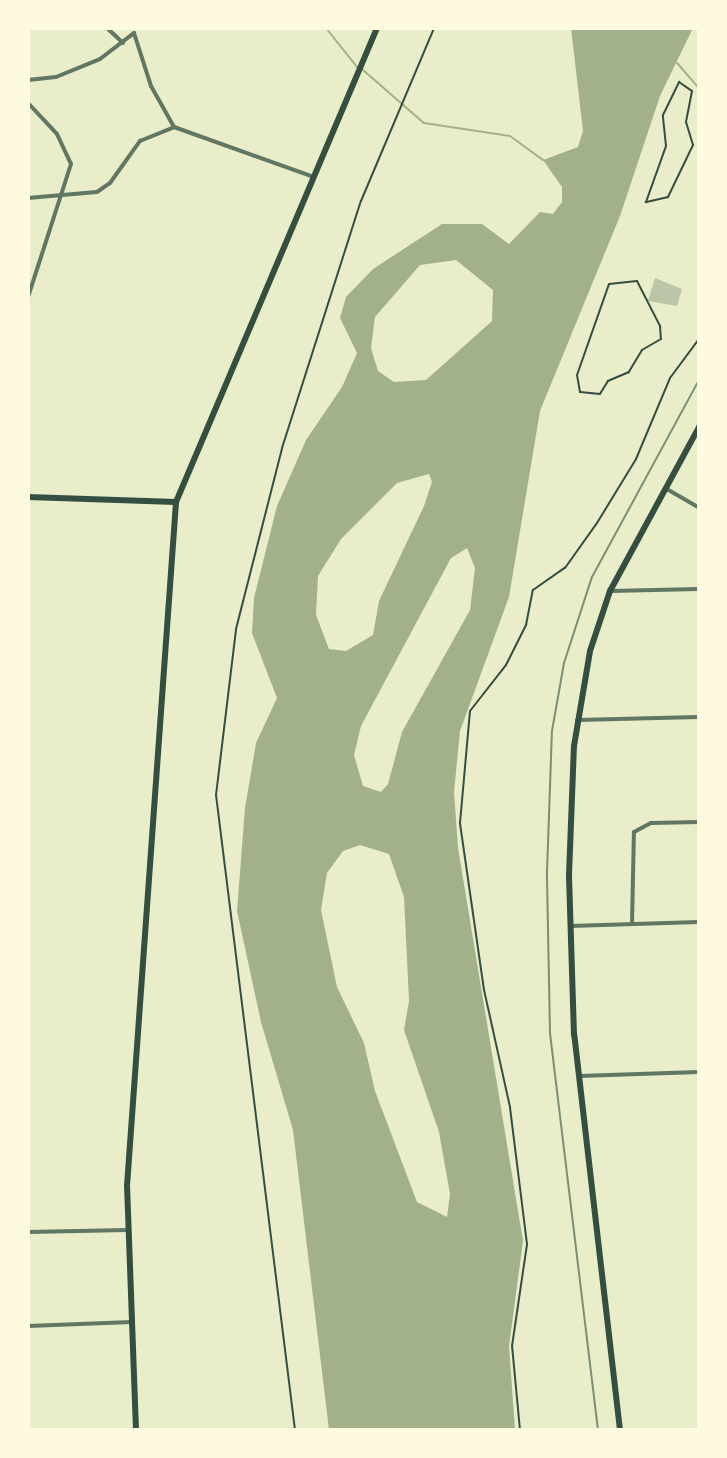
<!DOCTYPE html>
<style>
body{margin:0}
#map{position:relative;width:727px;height:1458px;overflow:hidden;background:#e9edc9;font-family:"Noto Sans",sans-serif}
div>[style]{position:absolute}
.water>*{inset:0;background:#a3b18a}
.stream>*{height:2px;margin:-1px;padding:0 1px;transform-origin:1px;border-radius:1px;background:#a3b18a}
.building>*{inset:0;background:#bcc5a7}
.path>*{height:2px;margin:-1px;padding:0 1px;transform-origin:1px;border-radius:1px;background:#344e41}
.minor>*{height:4px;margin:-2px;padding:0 2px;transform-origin:2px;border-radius:2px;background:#617663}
.secondary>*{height:6px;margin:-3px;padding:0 3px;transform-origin:3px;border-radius:3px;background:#344e41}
.primary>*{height:6px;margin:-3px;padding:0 3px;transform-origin:3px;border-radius:3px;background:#344e41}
.rail>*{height:2px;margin:-1px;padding:0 1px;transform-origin:1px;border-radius:1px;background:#7c8e77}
span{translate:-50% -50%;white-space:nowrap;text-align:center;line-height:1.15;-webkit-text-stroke:8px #fefae0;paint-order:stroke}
.frame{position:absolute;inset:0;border:30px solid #fefae0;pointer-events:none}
</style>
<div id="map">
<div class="water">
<div style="clip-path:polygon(evenodd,571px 28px,693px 28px,660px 96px,620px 216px,540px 411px,509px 597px,460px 731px,454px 792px,458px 848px,523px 1241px,509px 1346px,515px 1430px,329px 1430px,293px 1130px,261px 1022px,237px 911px,245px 808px,256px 743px,277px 698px,252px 633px,254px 598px,277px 506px,306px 440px,342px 387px,357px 353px,340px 318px,346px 297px,373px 269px,442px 224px,482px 224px,509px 244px,540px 212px,553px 214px,562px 202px,562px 187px,543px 160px,578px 147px,583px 131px,571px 28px,456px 260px,493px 290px,492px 321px,426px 380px,394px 382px,378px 371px,371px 348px,375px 317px,420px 265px,456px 260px,571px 28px,429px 474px,432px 482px,424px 506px,379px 601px,373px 635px,346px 651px,329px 649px,316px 615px,318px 576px,341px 539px,397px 483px,429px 474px,571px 28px,467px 548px,475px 568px,470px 610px,402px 732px,388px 784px,381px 792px,363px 786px,354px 755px,361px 726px,451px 558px,467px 548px,571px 28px,360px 845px,389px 854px,404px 897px,409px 1001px,404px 1030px,439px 1132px,450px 1194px,447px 1217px,417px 1202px,375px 1091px,364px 1043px,337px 987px,321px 910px,327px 873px,343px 851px,360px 845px)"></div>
</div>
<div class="stream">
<div style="left:326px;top:28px;width:50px;rotate:51.5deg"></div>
<div style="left:677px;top:63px;width:33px;rotate:49deg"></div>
<div style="left:363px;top:70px;width:81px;rotate:41deg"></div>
<div style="left:424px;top:123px;width:87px;rotate:8.6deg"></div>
<div style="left:510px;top:136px;width:41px;rotate:36deg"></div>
</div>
<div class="building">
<div style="clip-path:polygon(655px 278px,682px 289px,677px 306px,648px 301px)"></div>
</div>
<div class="path">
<div style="left:679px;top:82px;width:16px;rotate:35deg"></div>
<div style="left:692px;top:91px;width:32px;rotate:101deg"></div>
<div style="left:686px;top:122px;width:24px;rotate:73deg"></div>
<div style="left:693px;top:145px;width:58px;rotate:115.7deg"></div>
<div style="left:668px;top:197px;width:23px;rotate:167deg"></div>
<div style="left:646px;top:202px;width:59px;rotate:-70.3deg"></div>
<div style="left:666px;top:146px;width:31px;rotate:-96deg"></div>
<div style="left:663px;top:115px;width:37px;rotate:-64deg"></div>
<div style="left:637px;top:281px;width:51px;rotate:62.9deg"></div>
<div style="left:660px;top:326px;width:13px;rotate:86deg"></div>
<div style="left:661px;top:339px;width:22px;rotate:150deg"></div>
<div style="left:642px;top:350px;width:26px;rotate:121deg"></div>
<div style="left:629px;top:372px;width:23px;rotate:157deg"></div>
<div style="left:608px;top:381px;width:15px;rotate:122deg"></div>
<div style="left:600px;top:394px;width:20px;rotate:-174deg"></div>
<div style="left:580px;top:392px;width:17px;rotate:-100deg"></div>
<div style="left:577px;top:375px;width:96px;rotate:-70.6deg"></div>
<div style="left:609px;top:284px;width:28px;rotate:-6deg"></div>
<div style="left:295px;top:1430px;width:640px;rotate:-97.09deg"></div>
<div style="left:216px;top:795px;width:167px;rotate:-83.1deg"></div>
<div style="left:236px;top:629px;width:187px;rotate:-75.7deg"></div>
<div style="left:282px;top:448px;width:259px;rotate:-72.3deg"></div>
<div style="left:361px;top:201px;width:188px;rotate:-67.1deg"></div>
<div style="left:520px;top:1430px;width:84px;rotate:-95.4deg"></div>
<div style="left:512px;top:1346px;width:103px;rotate:-81.6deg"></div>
<div style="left:527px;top:1244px;width:138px;rotate:-97.1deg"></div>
<div style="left:510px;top:1107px;width:120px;rotate:-102.5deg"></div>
<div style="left:484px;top:990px;width:169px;rotate:-98.2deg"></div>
<div style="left:460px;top:823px;width:112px;rotate:-84.9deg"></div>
<div style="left:470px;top:711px;width:58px;rotate:-52deg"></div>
<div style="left:506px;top:665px;width:45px;rotate:-63.4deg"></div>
<div style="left:526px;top:625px;width:36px;rotate:-79deg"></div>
<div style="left:533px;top:590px;width:39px;rotate:-35deg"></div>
<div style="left:565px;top:568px;width:55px;rotate:-54.6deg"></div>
<div style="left:597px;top:523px;width:75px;rotate:-58.6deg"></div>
<div style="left:636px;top:459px;width:88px;rotate:-67.2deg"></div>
<div style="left:670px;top:378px;width:49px;rotate:-53.4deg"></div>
</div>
<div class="minor">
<div style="left:107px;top:28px;width:22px;rotate:43deg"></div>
<div style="left:134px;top:33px;width:56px;rotate:72.2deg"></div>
<div style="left:151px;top:86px;width:47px;rotate:60.7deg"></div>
<div style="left:28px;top:80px;width:28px;rotate:-6deg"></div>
<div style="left:56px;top:77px;width:48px;rotate:-22.2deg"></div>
<div style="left:100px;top:59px;width:43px;rotate:-37.4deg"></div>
<div style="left:28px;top:103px;width:42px;rotate:46.9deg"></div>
<div style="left:57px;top:134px;width:33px;rotate:65deg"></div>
<div style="left:71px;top:164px;width:140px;rotate:107.9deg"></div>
<div style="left:174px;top:127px;width:149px;rotate:19.7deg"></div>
<div style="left:28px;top:198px;width:69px;rotate:-5deg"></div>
<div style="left:97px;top:192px;width:16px;rotate:-35deg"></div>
<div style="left:110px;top:183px;width:52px;rotate:-54.5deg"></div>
<div style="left:140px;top:141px;width:37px;rotate:-22deg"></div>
<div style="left:665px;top:488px;width:39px;rotate:30deg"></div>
<div style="left:610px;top:591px;width:89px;rotate:-1.3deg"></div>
<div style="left:577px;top:720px;width:122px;rotate:-1.4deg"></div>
<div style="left:632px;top:924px;width:92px;rotate:-88.8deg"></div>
<div style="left:634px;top:832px;width:19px;rotate:-28deg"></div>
<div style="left:651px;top:823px;width:48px;rotate:-1.2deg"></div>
<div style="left:570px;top:926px;width:129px;rotate:-1.8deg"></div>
<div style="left:579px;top:1076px;width:120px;rotate:-1.9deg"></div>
<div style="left:28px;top:1232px;width:100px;rotate:-1.1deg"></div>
<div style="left:28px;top:1326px;width:104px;rotate:-2.2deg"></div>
</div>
<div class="secondary">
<div style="left:28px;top:497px;width:148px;rotate:1.9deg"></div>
<div style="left:620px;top:1430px;width:398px;rotate:-96.6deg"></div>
<div style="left:574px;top:1035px;width:160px;rotate:-91.8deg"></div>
<div style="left:569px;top:875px;width:129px;rotate:-87.8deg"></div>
<div style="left:574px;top:746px;width:96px;rotate:-80.4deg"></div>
<div style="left:590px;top:651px;width:63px;rotate:-71.6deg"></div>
<div style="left:610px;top:591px;width:187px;rotate:-61.5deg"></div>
</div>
<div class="primary">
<div style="left:136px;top:1430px;width:244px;rotate:-92.1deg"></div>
<div style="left:127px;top:1186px;width:686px;rotate:-85.9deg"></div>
<div style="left:176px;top:502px;width:515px;rotate:-67.02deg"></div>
</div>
<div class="rail">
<div style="left:598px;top:1430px;width:400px;rotate:-96.9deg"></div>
<div style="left:550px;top:1033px;width:161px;rotate:-91.1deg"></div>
<div style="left:547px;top:872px;width:141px;rotate:-88deg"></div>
<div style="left:552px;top:731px;width:69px;rotate:-80deg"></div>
<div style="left:564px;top:663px;width:90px;rotate:-72deg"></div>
<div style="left:592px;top:577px;width:224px;rotate:-61.5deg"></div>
</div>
<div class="frame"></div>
</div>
